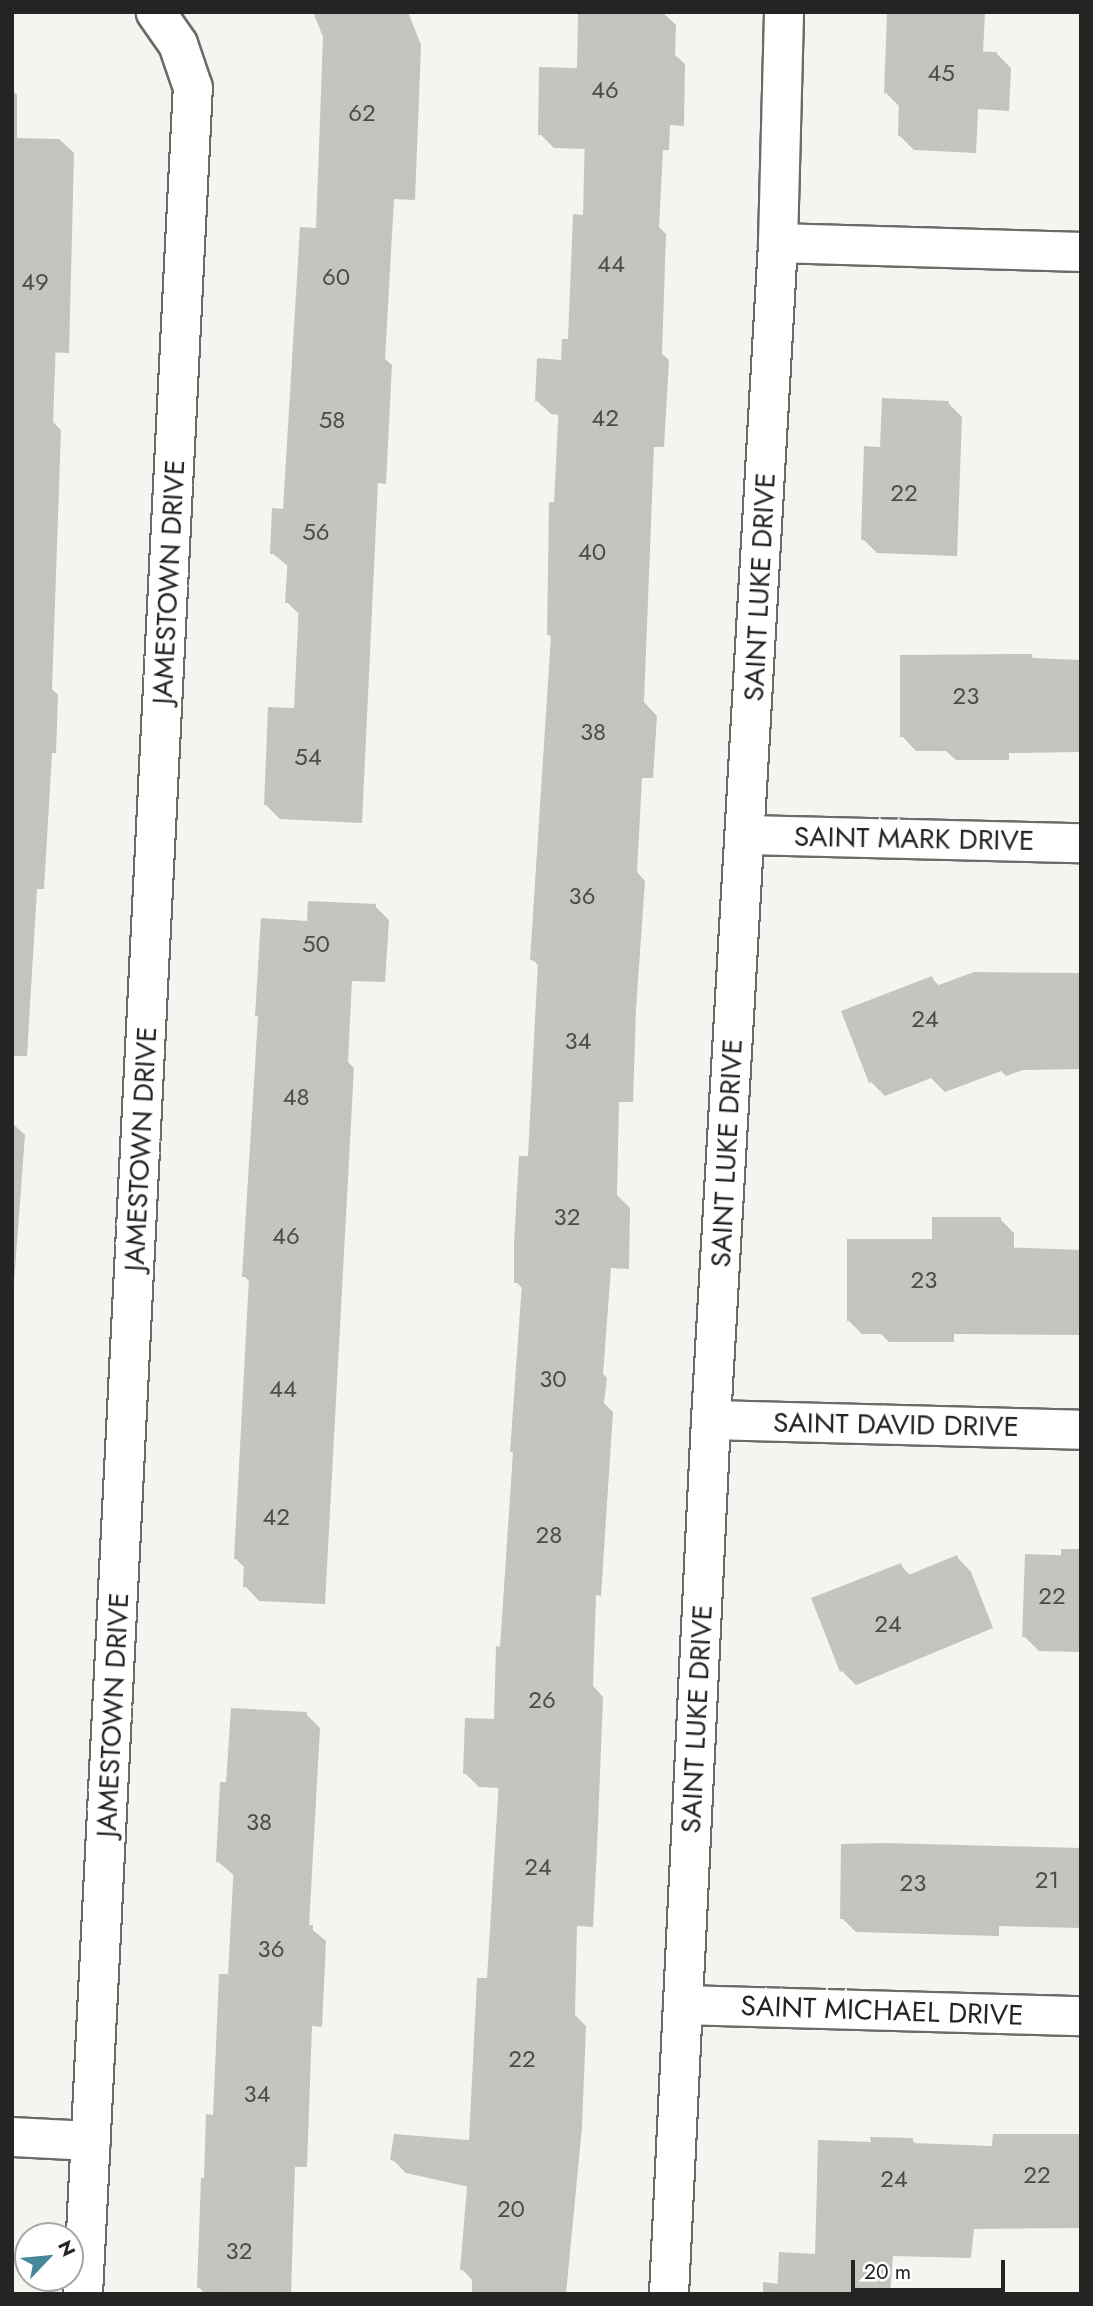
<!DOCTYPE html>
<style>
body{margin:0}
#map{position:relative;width:1093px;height:2306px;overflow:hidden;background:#f6f4f0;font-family:Jost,sans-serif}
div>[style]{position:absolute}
.shadow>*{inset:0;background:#0003}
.building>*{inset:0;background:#c4c5c1;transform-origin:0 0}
.roads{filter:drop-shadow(2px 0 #6c6b68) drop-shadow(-2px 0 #6c6b68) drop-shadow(0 2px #6c6b68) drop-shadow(0 -2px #6c6b68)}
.minor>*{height:38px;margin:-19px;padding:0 19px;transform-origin:19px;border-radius:19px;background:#fff}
span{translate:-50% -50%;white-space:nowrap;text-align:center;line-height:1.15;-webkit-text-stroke:7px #fff;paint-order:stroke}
.number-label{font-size:24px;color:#4d4c4a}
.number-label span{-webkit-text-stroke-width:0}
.street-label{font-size:28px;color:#252423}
.frame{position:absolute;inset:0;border:14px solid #252423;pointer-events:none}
.north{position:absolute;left:14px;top:2222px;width:70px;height:70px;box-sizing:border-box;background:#fff;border:2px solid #a8a7a7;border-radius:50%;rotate:64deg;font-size:19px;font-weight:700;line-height:28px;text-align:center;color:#252423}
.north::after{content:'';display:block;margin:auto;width:24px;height:32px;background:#46889a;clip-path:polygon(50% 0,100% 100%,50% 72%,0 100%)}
.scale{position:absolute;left:851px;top:2260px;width:154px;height:32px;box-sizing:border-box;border:4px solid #252423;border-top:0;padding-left:9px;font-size:21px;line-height:24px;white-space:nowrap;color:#252423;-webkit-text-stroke:5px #fff;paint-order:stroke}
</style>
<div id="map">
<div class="shadow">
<div style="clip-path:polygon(315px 12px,408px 12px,421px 45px,415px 200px,394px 199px,385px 359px,392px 365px,386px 484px,378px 483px,362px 823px,280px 819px,265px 804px,296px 710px,300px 615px,287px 602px,289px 567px,272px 553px,285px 510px,317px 230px,325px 36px)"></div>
<div style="clip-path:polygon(580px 12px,662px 12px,676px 25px,675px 55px,685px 64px,684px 126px,670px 125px,669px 150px,663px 150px,659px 227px,666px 234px,662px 354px,669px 360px,664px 447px,654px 447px,644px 702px,657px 716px,653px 778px,642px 778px,637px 872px,645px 881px,636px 1009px,633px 1102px,619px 1102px,617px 1195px,630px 1208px,629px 1269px,611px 1268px,603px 1374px,607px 1378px,604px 1403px,613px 1412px,601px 1596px,596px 1595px,593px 1686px,603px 1697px,597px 1849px,593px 1927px,577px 1926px,575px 2015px,586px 2026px,582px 2127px,566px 2294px,472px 2294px,472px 2280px,462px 2269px,469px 2187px,406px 2173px,392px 2159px,471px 2142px,489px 1980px,500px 1788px,479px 1787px,465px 1773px,495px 1721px,515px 1455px,511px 1451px,523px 1289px,516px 1282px,530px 1158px,540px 967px,532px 959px,552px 638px,549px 635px,560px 415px,551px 414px,536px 400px,563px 362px,570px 341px,584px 216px,586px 149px,554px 148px,540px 134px,579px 70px)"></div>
<div style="clip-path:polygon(889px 12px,985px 12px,983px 54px,997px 54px,1011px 68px,1009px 111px,978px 109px,976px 153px,914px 150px,899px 135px,900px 107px,886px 93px)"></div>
<div style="clip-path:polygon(12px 90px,17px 95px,17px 138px,59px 139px,74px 153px,69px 353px,12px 351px)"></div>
<div style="clip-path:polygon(948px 403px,962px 417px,957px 556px,877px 553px,863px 539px,882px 448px)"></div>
<div style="clip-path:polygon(12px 415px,47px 416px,61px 430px,52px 689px,58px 695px,56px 753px,52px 753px,44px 889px,37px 889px,27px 1056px,12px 1056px)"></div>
<div style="clip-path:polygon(1031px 656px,1035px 660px,1081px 662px,1081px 752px,1009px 753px,1009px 760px,956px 760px,946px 751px,916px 751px,902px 736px)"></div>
<div style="clip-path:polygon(375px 906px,389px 920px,385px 982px,352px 981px,348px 1062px,354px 1068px,325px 1604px,259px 1601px,245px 1586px,245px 1568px,236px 1559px,251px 1283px,244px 1276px,260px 1018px,257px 1015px,308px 923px)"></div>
<div style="clip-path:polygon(1081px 975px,1081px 1069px,1023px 1070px,1006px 1076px,1001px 1071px,945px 1092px,931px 1078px,885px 1096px,871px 1082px,932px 978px,940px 987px)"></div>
<div style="clip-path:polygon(12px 1123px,25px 1135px,12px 1310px)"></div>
<div style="clip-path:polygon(1000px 1219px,1014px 1233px,1014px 1249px,1081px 1252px,1081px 1335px,954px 1334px,954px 1342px,889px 1342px,881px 1334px,862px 1334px,848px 1320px,934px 1241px)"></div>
<div style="clip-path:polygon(1061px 1549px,1081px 1549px,1081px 1652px,1039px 1651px,1024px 1636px,1061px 1557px)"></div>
<div style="clip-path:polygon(957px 1557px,971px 1572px,993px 1628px,856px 1685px,842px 1671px,900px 1565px,911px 1576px)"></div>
<div style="clip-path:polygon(306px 1714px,320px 1728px,309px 1927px,326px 1941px,322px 2027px,312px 2026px,307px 2167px,295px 2167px,291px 2294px,205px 2294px,199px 2287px,206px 2180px,230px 1976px,235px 1876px,217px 1861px,228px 1784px)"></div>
<div style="clip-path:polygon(1081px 1850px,1081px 1928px,999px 1926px,999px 1936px,856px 1932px,842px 1918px)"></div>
<div style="clip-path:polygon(1081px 2136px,1081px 2228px,974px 2229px,971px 2258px,893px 2256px,890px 2294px,763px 2294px,763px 2282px,779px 2284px,817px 2256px,873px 2144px,912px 2140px,917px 2145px,994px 2148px)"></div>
</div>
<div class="building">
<div style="clip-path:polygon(313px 12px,408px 12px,402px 187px,381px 186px,372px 349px,378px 349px,373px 470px,364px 470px,348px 809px,264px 805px,268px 707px,294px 708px,299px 603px,285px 603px,288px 554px,270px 554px,272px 508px,283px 509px,300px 227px,316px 228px,323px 37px)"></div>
<div style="clip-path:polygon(578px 12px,662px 12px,662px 48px,671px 48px,670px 112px,656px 112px,656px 137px,649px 137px,646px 217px,652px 218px,648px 344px,655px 344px,650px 434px,641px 433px,630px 699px,643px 700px,639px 765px,628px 764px,623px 864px,632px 865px,622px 994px,619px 1089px,605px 1088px,603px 1192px,617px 1192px,615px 1255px,598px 1255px,589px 1362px,593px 1362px,590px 1395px,600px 1396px,588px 1582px,582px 1582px,579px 1680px,590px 1681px,580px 1913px,563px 1913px,561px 2009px,573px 2010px,568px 2112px,555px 2239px,545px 2238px,542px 2277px,460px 2270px,468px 2176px,390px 2160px,394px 2134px,469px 2140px,477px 1978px,487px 1978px,499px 1779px,491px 1779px,492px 1775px,463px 1774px,465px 1718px,494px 1719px,496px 1646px,500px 1647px,513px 1452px,510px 1452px,522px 1283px,514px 1283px,514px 1242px,519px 1156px,528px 1156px,538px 961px,530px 960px,551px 635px,547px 635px,549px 502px,554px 502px,559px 402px,535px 401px,537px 358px,561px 360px,562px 339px,568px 339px,573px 214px,583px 215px,585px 135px,538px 135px,539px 67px,577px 68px)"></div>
<div style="clip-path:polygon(887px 12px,971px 12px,969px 51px,997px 52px,996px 97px,964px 95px,963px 139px,898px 136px,899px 94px,884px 93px)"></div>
<div style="left:12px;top:224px;width:48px;height:227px;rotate:2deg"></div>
<div style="clip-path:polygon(882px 398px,949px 401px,944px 542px,861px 540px,864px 446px,880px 447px)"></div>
<div style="clip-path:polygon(1032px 654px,1032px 658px,1081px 660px,1081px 739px,995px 739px,995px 747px,940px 747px,940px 737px,900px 737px,900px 655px)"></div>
<div style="clip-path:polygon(308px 901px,376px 904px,372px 969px,339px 967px,334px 1051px,340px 1052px,311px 1590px,243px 1587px,244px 1560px,234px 1559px,249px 1277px,242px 1277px,258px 1016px,255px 1016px,261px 918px,307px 921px)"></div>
<div style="clip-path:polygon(974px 972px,1081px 973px,1081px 1056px,1008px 1056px,991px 1063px,988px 1056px,929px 1078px,923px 1062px,869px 1083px,841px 1011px,932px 976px,936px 986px)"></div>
<div style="clip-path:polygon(932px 1217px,1001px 1217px,1001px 1247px,1081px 1250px,1081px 1322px,941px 1321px,941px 1329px,873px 1329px,873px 1321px,847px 1321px,847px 1239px,932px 1239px)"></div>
<div style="left:1025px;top:1554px;width:56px;height:83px;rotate:2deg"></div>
<div style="clip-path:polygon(957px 1555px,980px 1613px,840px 1672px,811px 1598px,901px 1563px,906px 1576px)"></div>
<div style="clip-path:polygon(231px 1708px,307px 1712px,294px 1925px,313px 1925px,308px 2013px,299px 2013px,293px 2154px,281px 2153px,277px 2291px,197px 2288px,201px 2178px,204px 2178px,206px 2114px,213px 2115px,219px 1974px,228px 1974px,234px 1863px,216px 1862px,220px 1782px,226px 1782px)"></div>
<div style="clip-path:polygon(885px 1843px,1081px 1848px,1081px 1914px,985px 1912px,985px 1922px,840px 1919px,841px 1844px)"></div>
<div style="clip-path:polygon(993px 2134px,1081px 2134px,1081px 2215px,960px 2215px,958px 2244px,879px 2242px,876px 2294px,777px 2294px,779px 2252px,815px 2254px,818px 2140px,871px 2142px,870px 2137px,913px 2138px,913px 2143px,992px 2146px)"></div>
</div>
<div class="roads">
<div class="minor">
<div style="left:778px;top:243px;width:303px;rotate:1.7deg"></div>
<div style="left:746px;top:835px;width:335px;rotate:1.4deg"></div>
<div style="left:711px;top:1420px;width:370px;rotate:1.5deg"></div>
<div style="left:683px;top:2005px;width:398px;rotate:1.6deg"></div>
<div style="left:12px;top:2137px;width:79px;rotate:2.9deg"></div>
<div style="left:83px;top:2294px;width:2209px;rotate:-87.15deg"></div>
<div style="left:193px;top:88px;width:46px;rotate:-108.8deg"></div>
<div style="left:178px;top:44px;width:39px;rotate:-125deg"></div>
<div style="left:669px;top:2294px;width:875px;rotate:-87.25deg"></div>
<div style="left:711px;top:1420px;width:1179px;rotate:-86.74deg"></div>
<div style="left:778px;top:243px;width:231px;rotate:-88.5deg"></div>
</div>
</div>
<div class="number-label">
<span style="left:941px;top:73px">45</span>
<span style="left:605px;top:90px">46</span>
<span style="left:362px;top:113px">62</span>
<span style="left:611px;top:264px">44</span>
<span style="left:336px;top:277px">60</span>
<span style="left:35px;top:282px">49</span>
<span style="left:605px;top:418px">42</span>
<span style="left:332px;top:420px">58</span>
<span style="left:904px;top:493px">22</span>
<span style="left:316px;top:532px">56</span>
<span style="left:592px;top:552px">40</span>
<span style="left:966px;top:696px">23</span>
<span style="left:593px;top:732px">38</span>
<span style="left:308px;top:757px">54</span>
<span style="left:582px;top:896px">36</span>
<span style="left:316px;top:944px">50</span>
<span style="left:925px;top:1019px">24</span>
<span style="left:578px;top:1041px">34</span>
<span style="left:296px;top:1097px">48</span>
<span style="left:567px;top:1217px">32</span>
<span style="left:286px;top:1236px">46</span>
<span style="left:924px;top:1280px">23</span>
<span style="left:553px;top:1379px">30</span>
<span style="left:283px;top:1389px">44</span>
<span style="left:276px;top:1517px">42</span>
<span style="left:549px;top:1535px">28</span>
<span style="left:1052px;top:1596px">22</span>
<span style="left:888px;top:1624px">24</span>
<span style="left:542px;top:1700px">26</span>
<span style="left:259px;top:1822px">38</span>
<span style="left:538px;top:1867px">24</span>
<span style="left:1047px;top:1880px">21</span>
<span style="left:913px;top:1883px">23</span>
<span style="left:271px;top:1949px">36</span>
<span style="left:522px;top:2059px">22</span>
<span style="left:257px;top:2094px">34</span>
<span style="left:1037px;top:2175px">22</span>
<span style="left:894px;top:2179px">24</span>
<span style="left:511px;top:2209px">20</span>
<span style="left:239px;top:2251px">32</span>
</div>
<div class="street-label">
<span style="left:169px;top:582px;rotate:-87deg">JAMESTOWN DRIVE</span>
<span style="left:760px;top:587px;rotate:-87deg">SAINT LUKE DRIVE</span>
<span style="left:914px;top:839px;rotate:1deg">SAINT MARK DRIVE</span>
<span style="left:141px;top:1149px;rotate:-87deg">JAMESTOWN DRIVE</span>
<span style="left:727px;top:1153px;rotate:-87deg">SAINT LUKE DRIVE</span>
<span style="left:896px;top:1425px;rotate:1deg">SAINT DAVID DRIVE</span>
<span style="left:113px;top:1715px;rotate:-87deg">JAMESTOWN DRIVE</span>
<span style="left:697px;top:1719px;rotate:-87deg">SAINT LUKE DRIVE</span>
<span style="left:882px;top:2011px;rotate:2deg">SAINT MICHAEL DRIVE</span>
</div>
<div class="frame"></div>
<div class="north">N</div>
<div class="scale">20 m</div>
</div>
